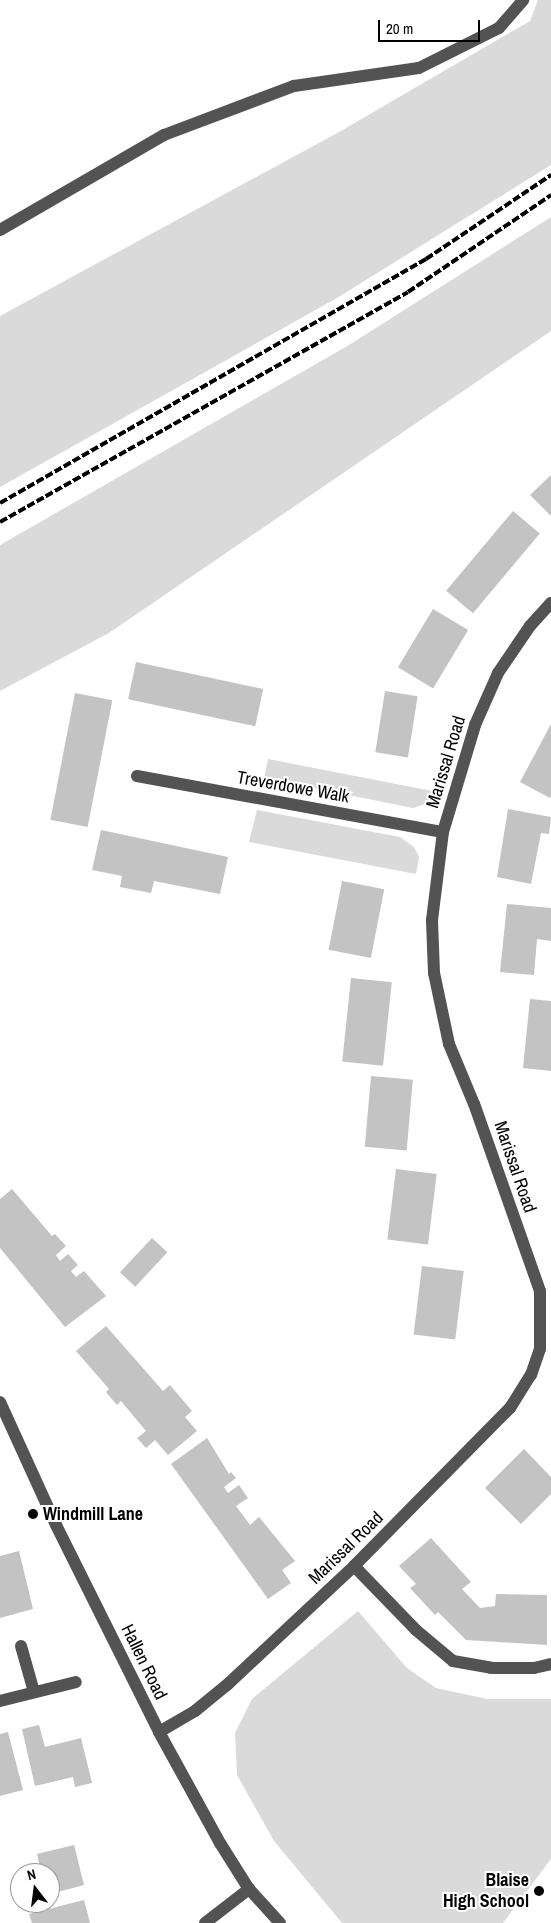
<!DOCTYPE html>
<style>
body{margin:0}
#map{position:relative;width:551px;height:1923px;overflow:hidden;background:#fff;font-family:"Archivo Narrow",sans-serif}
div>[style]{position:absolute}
.green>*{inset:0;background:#dadada}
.building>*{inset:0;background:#c3c3c3;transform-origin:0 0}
.minor>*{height:12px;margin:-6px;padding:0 6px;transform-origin:6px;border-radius:6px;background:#535353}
.rail>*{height:4px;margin-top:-2px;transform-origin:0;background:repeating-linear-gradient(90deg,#000 0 8px,transparent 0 10.5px)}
.dots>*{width:14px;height:14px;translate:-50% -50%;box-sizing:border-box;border:2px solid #fff;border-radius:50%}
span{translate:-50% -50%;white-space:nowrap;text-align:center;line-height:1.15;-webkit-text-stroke:4px #fff;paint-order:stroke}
.street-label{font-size:18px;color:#000}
.poi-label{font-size:18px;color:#000;font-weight:700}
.left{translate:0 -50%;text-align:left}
.right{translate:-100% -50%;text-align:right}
.north{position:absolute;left:10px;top:1863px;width:50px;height:50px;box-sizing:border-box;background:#fff;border:1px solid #999;border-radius:50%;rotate:345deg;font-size:14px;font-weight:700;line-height:20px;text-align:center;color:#000}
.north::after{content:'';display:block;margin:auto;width:18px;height:22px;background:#000;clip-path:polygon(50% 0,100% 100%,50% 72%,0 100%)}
.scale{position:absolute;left:378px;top:20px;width:102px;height:22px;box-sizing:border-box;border:2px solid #000;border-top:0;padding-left:6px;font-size:15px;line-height:18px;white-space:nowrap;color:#000;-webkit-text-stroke:4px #fff;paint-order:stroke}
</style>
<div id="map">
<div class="green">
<div style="clip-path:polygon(538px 0,551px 0,551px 165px,337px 298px,0 487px,0 316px,339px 132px,530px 21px)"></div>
<div style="clip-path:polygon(551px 217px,551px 331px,109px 633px,0 691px,0 545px,349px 345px)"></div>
<div style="clip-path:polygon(268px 759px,432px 791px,428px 803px,413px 808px,264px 778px)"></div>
<div style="clip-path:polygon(257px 810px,400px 837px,414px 847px,419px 857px,416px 874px,249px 842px)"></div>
<div style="clip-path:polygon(358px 1611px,407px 1668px,436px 1688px,487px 1699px,551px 1699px,551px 1859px,503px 1923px,342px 1923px,274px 1841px,237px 1775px,235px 1733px,252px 1699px)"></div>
</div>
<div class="building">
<div style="clip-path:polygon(551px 475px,551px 516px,530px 495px)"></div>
<div style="left:513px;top:511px;width:35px;height:104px;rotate:40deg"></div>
<div style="left:433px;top:609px;width:41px;height:68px;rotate:31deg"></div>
<div style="left:136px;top:662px;width:130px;height:38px;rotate:12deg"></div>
<div style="left:385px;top:691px;width:33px;height:62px;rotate:9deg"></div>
<div style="left:75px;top:693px;width:38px;height:129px;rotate:11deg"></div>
<div style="clip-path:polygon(551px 724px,551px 796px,550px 798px,520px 782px)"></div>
<div style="clip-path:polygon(508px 809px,551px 817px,549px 834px,541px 833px,531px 884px,497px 877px)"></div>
<div style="clip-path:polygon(101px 830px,228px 857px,220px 894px,154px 881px,151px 893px,120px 887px,122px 876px,92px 870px)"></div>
<div style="left:342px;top:881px;width:43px;height:70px;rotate:11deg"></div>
<div style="clip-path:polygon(507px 904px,551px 908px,551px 941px,537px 939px,534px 975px,500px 972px)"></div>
<div style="left:351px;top:978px;width:41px;height:84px;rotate:6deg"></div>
<div style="clip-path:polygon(530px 999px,551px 1001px,551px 1071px,523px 1068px)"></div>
<div style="left:371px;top:1076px;width:42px;height:71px;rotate:5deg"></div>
<div style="left:396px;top:1169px;width:41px;height:71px;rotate:7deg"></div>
<div style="clip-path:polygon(12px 1189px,52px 1236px,55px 1234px,66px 1246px,56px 1255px,60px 1261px,68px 1254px,78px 1265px,71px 1271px,76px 1277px,84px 1271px,106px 1296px,65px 1327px,0 1248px,0 1199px)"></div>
<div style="left:152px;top:1238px;width:21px;height:47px;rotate:43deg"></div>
<div style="left:422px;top:1266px;width:42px;height:69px;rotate:7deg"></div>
<div style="clip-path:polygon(106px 1326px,163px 1391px,170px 1385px,192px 1411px,185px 1417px,197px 1431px,168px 1455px,155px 1440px,146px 1448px,137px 1438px,146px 1431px,121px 1401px,117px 1405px,111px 1398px,106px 1392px,109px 1389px,76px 1351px)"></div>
<div style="clip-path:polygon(207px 1438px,229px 1474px,231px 1472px,236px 1478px,224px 1487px,228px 1493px,239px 1485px,248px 1498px,236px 1506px,250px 1525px,259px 1517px,295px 1561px,282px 1570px,291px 1583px,268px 1599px,171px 1464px)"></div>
<div style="clip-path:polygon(524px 1449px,551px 1477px,551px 1494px,521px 1524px,485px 1488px)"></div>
<div style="clip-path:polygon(431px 1538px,471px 1582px,462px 1589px,480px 1608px,495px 1606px,496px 1594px,547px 1595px,547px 1645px,466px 1640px,438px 1612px,435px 1615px,410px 1588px,416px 1584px,399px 1566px)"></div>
<div style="clip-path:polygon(19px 1551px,33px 1609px,0 1618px,0 1556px)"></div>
<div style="clip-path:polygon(39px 1725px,45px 1747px,81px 1738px,92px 1783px,75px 1787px,73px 1777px,35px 1786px,22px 1729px)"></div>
<div style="clip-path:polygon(8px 1732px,23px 1790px,0 1796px,0 1734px)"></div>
<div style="clip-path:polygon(74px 1845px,84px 1885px,50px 1894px,50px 1873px,41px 1873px,37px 1854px)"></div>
<div style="clip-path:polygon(84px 1900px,90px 1923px,32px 1923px,29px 1914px)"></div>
</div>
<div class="minor">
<div style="left:0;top:230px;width:190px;rotate:-30.1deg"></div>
<div style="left:164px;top:135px;width:139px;rotate:-20.7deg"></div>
<div style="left:294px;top:86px;width:126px;rotate:-8.2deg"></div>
<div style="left:419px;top:68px;width:89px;rotate:-26.6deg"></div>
<div style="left:499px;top:28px;width:37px;rotate:-49deg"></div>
<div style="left:137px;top:776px;width:311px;rotate:10.4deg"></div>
<div style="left:0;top:1402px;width:135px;rotate:65.5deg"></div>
<div style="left:56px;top:1525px;width:231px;rotate:63.5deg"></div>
<div style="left:159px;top:1732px;width:127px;rotate:61.2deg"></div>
<div style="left:220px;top:1843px;width:54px;rotate:57.8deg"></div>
<div style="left:249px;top:1889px;width:46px;rotate:47.6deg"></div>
<div style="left:354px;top:1566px;width:89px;rotate:45.9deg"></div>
<div style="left:416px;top:1630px;width:48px;rotate:40deg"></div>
<div style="left:453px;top:1661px;width:39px;rotate:10deg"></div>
<div style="left:491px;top:1668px;width:43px"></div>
<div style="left:534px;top:1668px;width:17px;rotate:-13deg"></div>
<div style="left:21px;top:1646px;width:48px;rotate:74.2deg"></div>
<div style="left:0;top:1701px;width:78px;rotate:-14deg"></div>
<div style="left:159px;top:1732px;width:42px;rotate:-30.3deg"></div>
<div style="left:195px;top:1711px;width:43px;rotate:-39.3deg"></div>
<div style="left:228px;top:1684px;width:173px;rotate:-43.1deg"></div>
<div style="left:354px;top:1566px;width:222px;rotate:-45.4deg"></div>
<div style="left:510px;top:1408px;width:39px;rotate:-58deg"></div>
<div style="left:531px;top:1375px;width:28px;rotate:-71deg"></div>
<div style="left:540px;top:1349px;width:58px;rotate:-90deg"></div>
<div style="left:540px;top:1291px;width:198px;rotate:-109.4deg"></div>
<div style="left:474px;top:1104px;width:65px;rotate:-112.6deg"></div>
<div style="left:449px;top:1044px;width:73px;rotate:-101.9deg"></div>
<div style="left:434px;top:973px;width:53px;rotate:-92.2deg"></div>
<div style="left:432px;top:920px;width:89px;rotate:-82.9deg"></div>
<div style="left:443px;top:832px;width:112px;rotate:-73.3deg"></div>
<div style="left:475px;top:725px;width:57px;rotate:-66.1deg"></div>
<div style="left:498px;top:673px;width:57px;rotate:-55.8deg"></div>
<div style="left:530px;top:626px;width:31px;rotate:-48deg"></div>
<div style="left:205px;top:1923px;width:56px;rotate:-37.7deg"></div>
</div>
<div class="rail">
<div style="left:0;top:503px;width:491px;rotate:-29.8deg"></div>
<div style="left:426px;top:259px;width:151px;rotate:-33.9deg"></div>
<div style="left:0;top:522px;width:468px;rotate:-29.4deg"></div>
<div style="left:408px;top:292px;width:173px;rotate:-34.1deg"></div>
</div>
<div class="dots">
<div style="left:33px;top:1514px;background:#000"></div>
<div style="left:539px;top:1891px;background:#000"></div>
</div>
<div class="street-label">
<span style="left:446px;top:762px;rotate:-73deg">Marissal Road</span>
<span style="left:293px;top:787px;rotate:10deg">Treverdowe Walk</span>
<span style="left:515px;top:1167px;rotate:71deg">Marissal Road</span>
<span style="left:346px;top:1548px;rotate:-44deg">Marissal Road</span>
<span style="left:144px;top:1662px;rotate:64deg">Hallen Road</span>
</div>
<div class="poi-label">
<span class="left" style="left:43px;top:1514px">Windmill Lane</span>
<span class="right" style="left:529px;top:1891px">Blaise<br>High School</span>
</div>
<div class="north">N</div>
<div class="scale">20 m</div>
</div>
